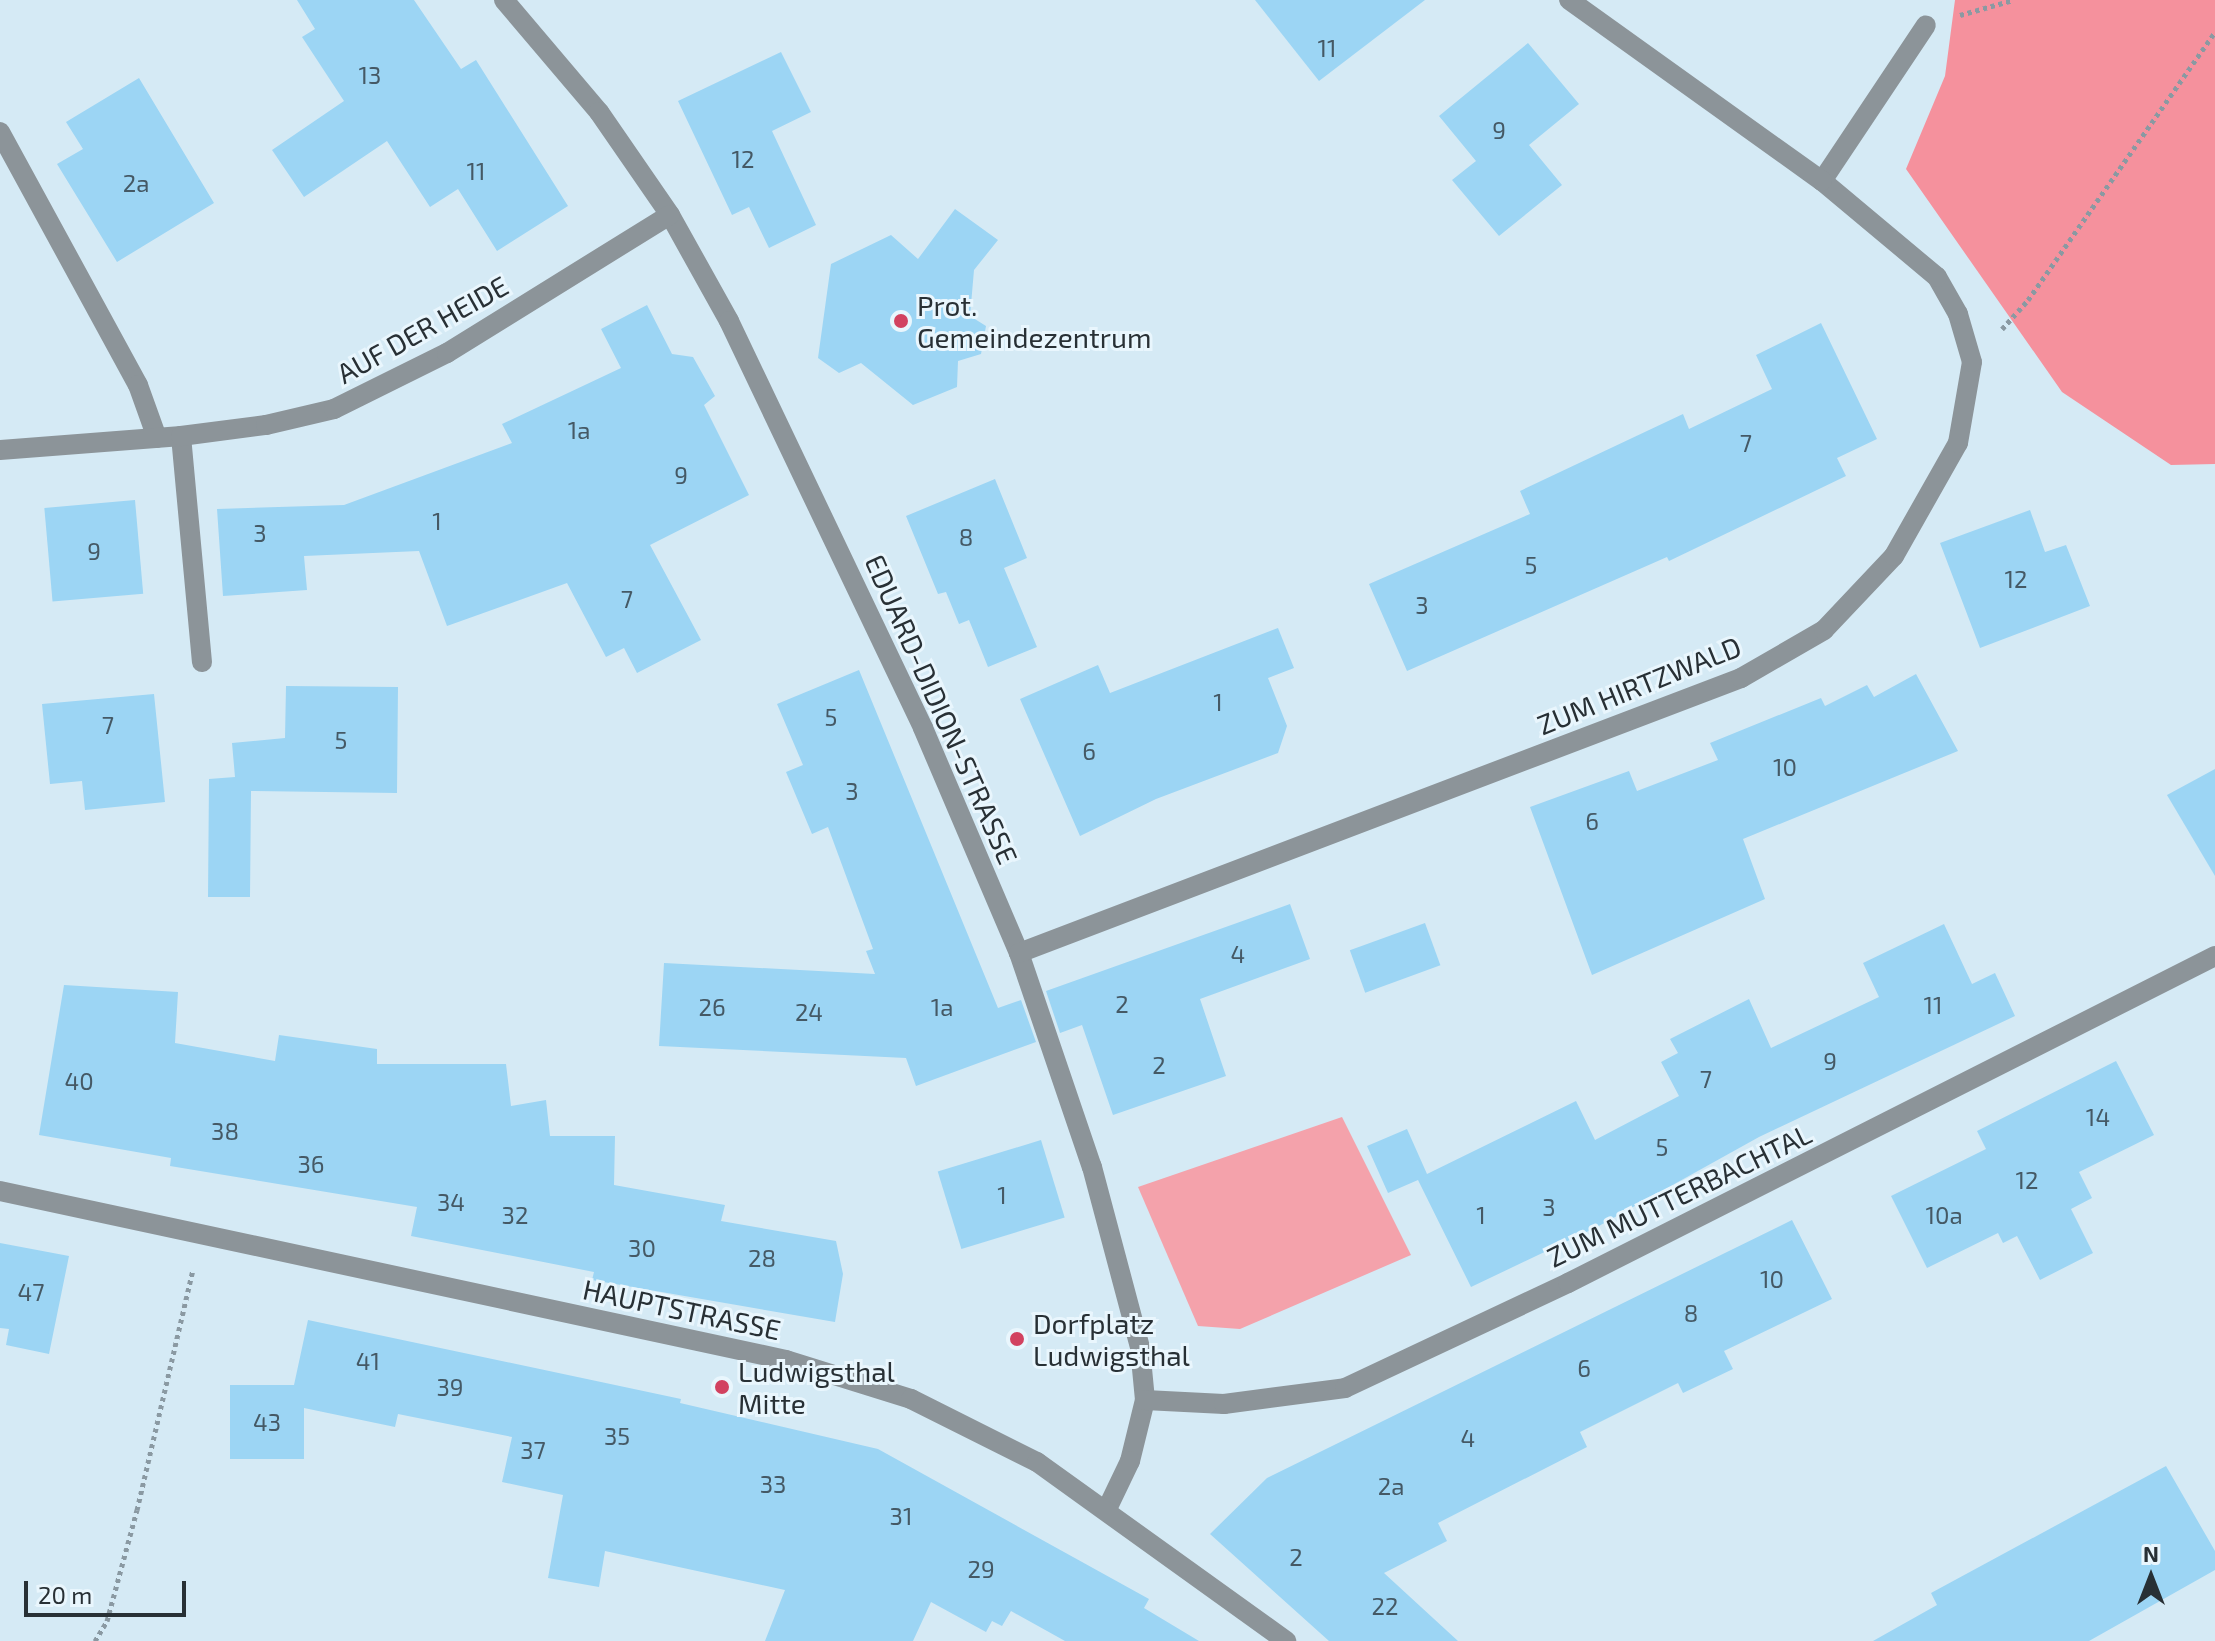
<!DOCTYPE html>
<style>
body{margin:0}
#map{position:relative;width:2215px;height:1641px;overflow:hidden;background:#d5eaf5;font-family:"Exo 2",sans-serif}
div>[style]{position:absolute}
.green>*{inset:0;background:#f4a2ab}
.forest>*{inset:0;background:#f5919d}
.building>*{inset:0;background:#9cd5f4;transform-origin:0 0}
.path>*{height:5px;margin-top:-2.5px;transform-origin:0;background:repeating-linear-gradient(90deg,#8a99a2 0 4px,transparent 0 8px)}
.service>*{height:20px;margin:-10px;padding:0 10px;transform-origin:10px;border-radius:10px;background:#8c9499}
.minor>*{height:20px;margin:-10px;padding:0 10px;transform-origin:10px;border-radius:10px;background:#8c9499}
.dots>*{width:22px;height:22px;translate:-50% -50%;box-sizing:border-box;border:4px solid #e9f6fd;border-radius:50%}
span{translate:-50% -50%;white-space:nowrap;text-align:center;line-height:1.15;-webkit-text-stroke:6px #e9f6fd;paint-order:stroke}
.number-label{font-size:24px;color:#455965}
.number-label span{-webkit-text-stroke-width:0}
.poi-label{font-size:28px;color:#283035}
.left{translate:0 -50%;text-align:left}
.street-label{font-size:28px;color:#283035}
.north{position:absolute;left:2111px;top:1537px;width:80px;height:80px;-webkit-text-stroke:6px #e9f6fd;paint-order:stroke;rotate:0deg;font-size:22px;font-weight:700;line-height:32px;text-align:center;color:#283035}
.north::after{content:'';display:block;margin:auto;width:28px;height:36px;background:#283035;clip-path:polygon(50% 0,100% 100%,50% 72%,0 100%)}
.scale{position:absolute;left:24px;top:1581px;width:162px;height:36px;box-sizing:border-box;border:4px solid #283035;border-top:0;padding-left:10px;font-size:24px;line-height:28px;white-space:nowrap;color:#283035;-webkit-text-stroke:6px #e9f6fd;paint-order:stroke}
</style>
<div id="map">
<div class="green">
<div style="clip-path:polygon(1342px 1117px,1411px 1255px,1240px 1329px,1198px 1326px,1138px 1187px)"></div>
</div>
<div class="forest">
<div style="clip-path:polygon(1955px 0,2215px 0,2215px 464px,2171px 465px,2062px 392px,1906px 169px,1945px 76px)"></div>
</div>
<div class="building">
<div style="clip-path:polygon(297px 0,414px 0,461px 69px,476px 60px,568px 206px,497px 251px,458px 189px,430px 207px,387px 141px,304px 197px,272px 150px,344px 101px,302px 37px,315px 29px)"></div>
<div style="clip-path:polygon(1255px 0,1425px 0,1319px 81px)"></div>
<div style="clip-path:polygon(1528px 43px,1579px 104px,1529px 145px,1562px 185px,1499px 236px,1452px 180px,1476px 161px,1439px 116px)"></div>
<div style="clip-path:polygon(781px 52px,811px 112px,772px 131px,816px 225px,769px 248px,749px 207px,732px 215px,678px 101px)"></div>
<div style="clip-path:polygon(139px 78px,214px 203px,117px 262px,57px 164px,83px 149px,66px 122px)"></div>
<div style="clip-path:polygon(955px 209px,998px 240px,974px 270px,970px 316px,986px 326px,981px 354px,958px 361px,957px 387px,913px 405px,861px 363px,839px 373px,818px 358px,831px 264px,891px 235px,918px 259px)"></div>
<div style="clip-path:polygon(647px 305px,672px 354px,693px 357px,715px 396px,704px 405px,749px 495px,650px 545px,701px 640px,637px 673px,624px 648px,606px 657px,567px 583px,447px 626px,419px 551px,304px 556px,307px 590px,223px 596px,217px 509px,344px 505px,512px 443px,502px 424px,621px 368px,601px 329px)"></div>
<div style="clip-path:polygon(1821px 323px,1877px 439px,1837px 458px,1846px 476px,1669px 561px,1667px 557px,1407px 671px,1369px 584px,1530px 514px,1520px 491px,1683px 414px,1689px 429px,1772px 389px,1756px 355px)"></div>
<div style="clip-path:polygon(995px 479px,1027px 558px,1004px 568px,1037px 647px,988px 667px,969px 620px,959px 624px,946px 592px,938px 594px,906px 516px)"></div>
<div style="left:135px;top:500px;width:94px;height:91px;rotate:85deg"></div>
<div style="clip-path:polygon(2030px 510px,2045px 552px,2066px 545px,2090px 606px,1980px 648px,1940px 543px)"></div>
<div style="clip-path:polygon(1278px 628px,1294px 668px,1268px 678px,1287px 726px,1278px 753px,1156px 799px,1080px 836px,1020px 699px,1098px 665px,1110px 693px)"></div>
<div style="clip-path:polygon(859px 670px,998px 1008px,1021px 1000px,1036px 1042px,916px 1086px,906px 1058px,659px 1046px,664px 963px,875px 974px,866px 951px,873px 949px,828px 827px,812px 834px,786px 772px,803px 765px,777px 704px)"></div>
<div style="clip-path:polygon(1916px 674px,1958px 751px,1743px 839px,1765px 899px,1592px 975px,1530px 807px,1629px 771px,1637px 791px,1718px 760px,1710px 743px,1821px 698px,1825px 706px,1867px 685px,1874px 697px)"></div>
<div style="clip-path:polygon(286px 686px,398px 687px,397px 793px,251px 791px,250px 897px,208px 897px,209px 779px,235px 777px,232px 743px,285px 738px)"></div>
<div style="clip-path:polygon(154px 694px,165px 802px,85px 810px,82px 781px,50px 784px,42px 704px)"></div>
<div style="clip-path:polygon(2215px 769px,2215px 876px,2167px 795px)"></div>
<div style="clip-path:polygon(1290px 904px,1310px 959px,1200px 999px,1226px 1076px,1113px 1115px,1082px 1025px,1060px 1033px,1046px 991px)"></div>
<div style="left:1425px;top:923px;width:45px;height:80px;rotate:70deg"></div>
<div style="clip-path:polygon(1944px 924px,1972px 984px,1995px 973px,2015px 1016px,1759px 1137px,1597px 1227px,1471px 1287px,1418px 1180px,1388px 1193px,1367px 1146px,1407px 1129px,1427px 1174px,1576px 1101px,1595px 1140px,1679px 1096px,1661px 1062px,1678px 1053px,1670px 1039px,1749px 999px,1771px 1048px,1879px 997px,1863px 963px)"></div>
<div style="clip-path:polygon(64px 985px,178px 992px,175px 1043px,275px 1061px,279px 1035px,377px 1049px,377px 1064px,506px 1064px,511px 1106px,546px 1100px,550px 1136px,615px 1136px,614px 1185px,725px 1205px,721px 1221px,836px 1241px,843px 1274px,835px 1322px,592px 1280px,594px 1272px,411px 1236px,417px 1207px,170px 1166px,171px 1158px,39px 1135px)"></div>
<div style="clip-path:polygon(2116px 1061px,2154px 1135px,2079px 1172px,2092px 1198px,2071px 1209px,2093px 1253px,2040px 1280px,2017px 1236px,2003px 1243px,1998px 1233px,1927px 1268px,1891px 1196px,1986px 1149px,1977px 1131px)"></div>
<div style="left:1041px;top:1140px;width:81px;height:108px;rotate:73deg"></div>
<div style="clip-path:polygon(1792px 1220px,1832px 1299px,1724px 1351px,1733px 1369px,1683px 1393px,1678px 1383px,1580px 1432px,1587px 1447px,1438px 1523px,1447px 1541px,1384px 1573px,1458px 1641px,1329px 1641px,1210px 1534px,1267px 1478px)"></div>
<div style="clip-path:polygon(0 1243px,69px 1256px,49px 1354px,6px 1345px,9px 1329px,0 1328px)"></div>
<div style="clip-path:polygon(308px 1320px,681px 1399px,680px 1403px,878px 1449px,1149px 1599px,1144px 1608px,1199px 1641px,1065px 1641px,1011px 1611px,1002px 1626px,992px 1621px,986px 1632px,931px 1602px,913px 1641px,765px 1641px,785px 1590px,605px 1551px,599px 1587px,548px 1578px,563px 1495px,502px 1482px,512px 1437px,398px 1414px,395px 1427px,304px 1408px,304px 1459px,230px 1459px,230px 1385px,294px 1385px)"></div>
<div style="clip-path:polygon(2166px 1466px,2215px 1551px,2215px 1570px,2089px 1641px,1873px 1641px,1937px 1605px,1931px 1593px)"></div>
</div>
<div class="path">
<div style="left:1960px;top:15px;width:55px;rotate:-15.8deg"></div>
<div style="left:2002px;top:329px;width:39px;rotate:-48deg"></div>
<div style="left:2028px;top:300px;width:327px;rotate:-55.1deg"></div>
<div style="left:95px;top:1641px;width:23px;rotate:-59deg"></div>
<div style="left:107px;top:1621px;width:115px;rotate:-74.9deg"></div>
<div style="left:137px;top:1510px;width:247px;rotate:-76.9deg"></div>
</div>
<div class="service">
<div style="left:1822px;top:181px;width:187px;rotate:-56.3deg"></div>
<div style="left:181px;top:436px;width:227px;rotate:84.7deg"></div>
</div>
<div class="minor">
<div style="left:504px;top:0;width:147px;rotate:49.7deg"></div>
<div style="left:599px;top:112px;width:125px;rotate:55.4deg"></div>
<div style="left:670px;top:215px;width:121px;rotate:60.9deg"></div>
<div style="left:729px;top:321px;width:451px;rotate:64.5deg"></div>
<div style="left:923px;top:728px;width:245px;rotate:66.9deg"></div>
<div style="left:1019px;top:953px;width:226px;rotate:71.2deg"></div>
<div style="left:1092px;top:1167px;width:187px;rotate:75.1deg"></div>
<div style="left:1140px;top:1348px;width:52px;rotate:84.5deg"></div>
<div style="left:1145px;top:1400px;width:63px;rotate:103.8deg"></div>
<div style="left:1130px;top:1461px;width:51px;rotate:115.6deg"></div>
<div style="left:0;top:132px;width:288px;rotate:61.4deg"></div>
<div style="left:138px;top:385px;width:56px;rotate:70.3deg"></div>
<div style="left:0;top:450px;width:182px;rotate:-4.4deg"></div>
<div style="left:181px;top:436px;width:86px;rotate:-7.4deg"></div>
<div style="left:266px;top:425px;width:70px;rotate:-13.2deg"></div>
<div style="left:334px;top:409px;width:126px;rotate:-26.4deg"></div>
<div style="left:447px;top:353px;width:262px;rotate:-31.8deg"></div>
<div style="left:1019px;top:953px;width:773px;rotate:-20.85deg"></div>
<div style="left:1741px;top:678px;width:96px;rotate:-30deg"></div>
<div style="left:1824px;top:630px;width:102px;rotate:-46.6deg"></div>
<div style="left:1894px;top:556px;width:130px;rotate:-60.5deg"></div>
<div style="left:1958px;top:443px;width:82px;rotate:-80.2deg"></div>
<div style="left:1972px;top:362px;width:50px;rotate:-106.3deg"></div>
<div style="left:1958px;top:314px;width:43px;rotate:-119.6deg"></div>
<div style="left:1937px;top:277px;width:150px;rotate:-140.1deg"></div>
<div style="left:1822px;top:181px;width:311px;rotate:-144.4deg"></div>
<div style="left:0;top:1191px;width:804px;rotate:12.13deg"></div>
<div style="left:786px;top:1360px;width:131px;rotate:17.3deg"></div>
<div style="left:911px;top:1399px;width:141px;rotate:26.6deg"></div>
<div style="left:1037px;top:1462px;width:307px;rotate:35.7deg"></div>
<div style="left:1145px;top:1400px;width:79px;rotate:2.9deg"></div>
<div style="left:1224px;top:1404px;width:122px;rotate:-7.5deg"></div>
<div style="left:1345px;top:1388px;width:246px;rotate:-25.2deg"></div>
<div style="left:1568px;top:1283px;width:725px;rotate:-26.81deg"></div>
</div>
<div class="dots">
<div style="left:901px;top:321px;background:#d24260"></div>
<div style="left:1017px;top:1339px;background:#d24260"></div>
<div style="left:722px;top:1387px;background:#d24260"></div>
</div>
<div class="number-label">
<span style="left:1327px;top:48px">11</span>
<span style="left:370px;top:75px">13</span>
<span style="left:1499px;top:130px">9</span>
<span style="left:743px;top:159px">12</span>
<span style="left:476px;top:171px">11</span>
<span style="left:136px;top:183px">2a</span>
<span style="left:579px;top:430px">1a</span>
<span style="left:1746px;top:443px">7</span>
<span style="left:681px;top:475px">9</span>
<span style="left:437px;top:521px">1</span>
<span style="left:260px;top:533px">3</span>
<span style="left:966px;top:537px">8</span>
<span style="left:94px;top:551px">9</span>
<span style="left:1531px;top:565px">5</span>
<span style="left:2016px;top:579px">12</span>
<span style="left:627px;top:599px">7</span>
<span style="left:1422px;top:605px">3</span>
<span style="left:1218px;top:702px">1</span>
<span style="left:831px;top:717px">5</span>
<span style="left:108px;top:725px">7</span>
<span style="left:341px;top:740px">5</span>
<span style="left:1089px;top:751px">6</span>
<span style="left:1785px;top:767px">10</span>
<span style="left:852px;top:791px">3</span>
<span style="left:1592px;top:821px">6</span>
<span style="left:1238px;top:954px">4</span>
<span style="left:1122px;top:1004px">2</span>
<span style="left:1933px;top:1005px">11</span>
<span style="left:712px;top:1007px">26</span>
<span style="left:942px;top:1007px">1a</span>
<span style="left:809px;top:1012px">24</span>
<span style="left:1830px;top:1061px">9</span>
<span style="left:1159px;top:1065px">2</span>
<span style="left:1706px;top:1079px">7</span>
<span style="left:79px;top:1081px">40</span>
<span style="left:2098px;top:1117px">14</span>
<span style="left:225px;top:1131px">38</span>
<span style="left:1662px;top:1147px">5</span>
<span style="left:311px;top:1164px">36</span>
<span style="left:2027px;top:1180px">12</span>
<span style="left:1002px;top:1195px">1</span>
<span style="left:451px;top:1202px">34</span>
<span style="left:1549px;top:1207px">3</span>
<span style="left:515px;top:1215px">32</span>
<span style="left:1481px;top:1215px">1</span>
<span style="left:1944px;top:1215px">10a</span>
<span style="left:642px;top:1248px">30</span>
<span style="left:762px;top:1258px">28</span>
<span style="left:1772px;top:1279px">10</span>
<span style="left:31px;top:1292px">47</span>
<span style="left:1691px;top:1313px">8</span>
<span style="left:368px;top:1361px">41</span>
<span style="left:1584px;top:1368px">6</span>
<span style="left:450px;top:1387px">39</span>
<span style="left:267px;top:1422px">43</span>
<span style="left:617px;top:1436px">35</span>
<span style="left:1468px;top:1438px">4</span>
<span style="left:533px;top:1450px">37</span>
<span style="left:773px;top:1484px">33</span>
<span style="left:1391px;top:1486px">2a</span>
<span style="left:901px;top:1516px">31</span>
<span style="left:1296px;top:1557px">2</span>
<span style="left:981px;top:1569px">29</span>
<span style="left:1385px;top:1606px">22</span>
</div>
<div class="poi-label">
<span class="left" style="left:917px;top:321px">Prot.<br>Gemeindezentrum</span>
<span class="left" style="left:1033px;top:1339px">Dorfplatz<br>Ludwigsthal</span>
<span class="left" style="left:738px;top:1387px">Ludwigsthal<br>Mitte</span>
</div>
<div class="street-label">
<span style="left:422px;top:329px;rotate:-29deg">AUF DER HEIDE</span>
<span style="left:1639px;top:685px;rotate:-22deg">ZUM HIRTZWALD</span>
<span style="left:942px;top:709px;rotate:66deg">EDUARD-DIDION-STRASSE</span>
<span style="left:1679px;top:1195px;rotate:-26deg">ZUM MUTTERBACHTAL</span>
<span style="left:682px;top:1309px;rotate:12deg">HAUPTSTRASSE</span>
</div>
<div class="north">N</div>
<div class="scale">20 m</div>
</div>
